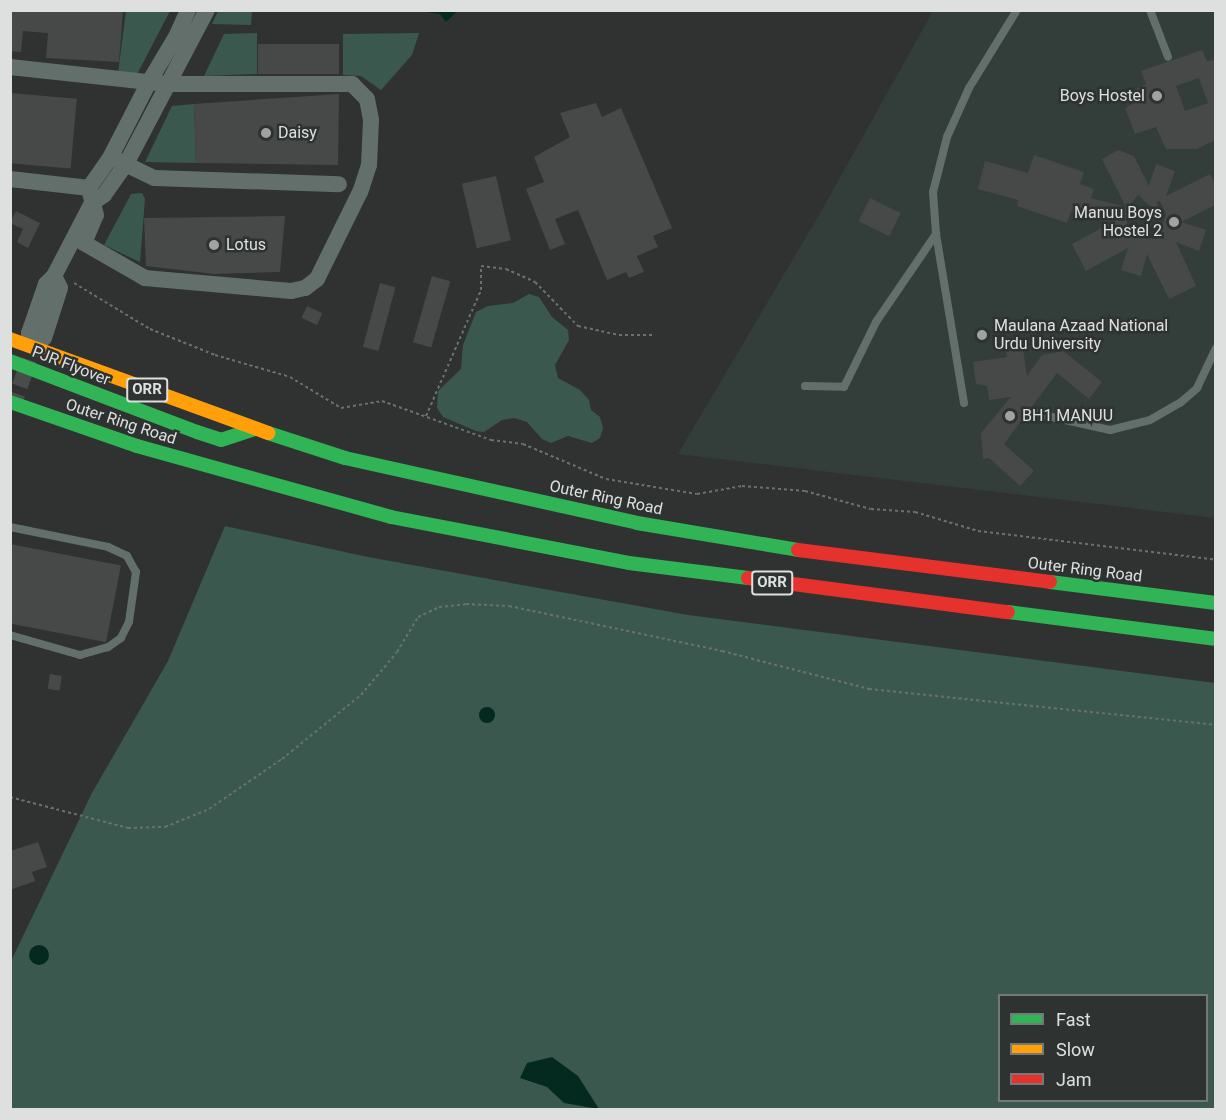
<!DOCTYPE html>
<style>
body{margin:0}
#map{position:relative;width:1226px;height:1120px;overflow:hidden;background:#2f3231;font-family:Roboto,sans-serif}
div>[style]{position:absolute}
.built>*{inset:0;background:#333d39}
.green>*{inset:0;background:#3b584e}
.water>*{inset:0;background:#042a1f}
.round{border-radius:50%}
.building>*{inset:0;background:#474948;transform-origin:0 0}
.street-tunnel>*{height:16px;margin-top:-8px;transform-origin:0;background:repeating-linear-gradient(90deg,#494c4b 0 16px,transparent 0 24px)}
.path>*{height:2px;margin-top:-1px;transform-origin:0;background:repeating-linear-gradient(90deg,#68716d 0 3px,transparent 0 6px)}
.lane>*{height:8px;margin:-4px;padding:0 4px;transform-origin:4px;border-radius:4px;background:#626f6b}
.street>*{height:16px;margin:-8px;padding:0 8px;transform-origin:8px;border-radius:8px;background:#626f6b}
.fast>*{height:14px;margin:-7px;padding:0 7px;transform-origin:7px;border-radius:7px;background:#30b455}
.slow>*{height:14px;margin:-7px;padding:0 7px;transform-origin:7px;border-radius:7px;background:#ff9f0a}
.jam>*{height:14px;margin:-7px;padding:0 7px;transform-origin:7px;border-radius:7px;background:#e5322d}
.fast-bridge>*{height:14px;margin:-7px;padding:0 7px;transform-origin:7px;border-radius:7px;background:#30b455}
.dots>*{width:16px;height:16px;translate:-50% -50%;box-sizing:border-box;border:3px solid #2e3331;border-radius:50%}
span{translate:-50% -50%;white-space:nowrap;text-align:center;line-height:1.15;-webkit-text-stroke:5px #2e3331;paint-order:stroke}
.shield-label span{padding:2px 4px;background:#2e3331;border:2px solid;border-radius:4px;-webkit-text-stroke-width:0}
.shield-label{font-size:15px;color:#dde0df;font-weight:700}
.poi-label{font-size:16px;color:#dde0df}
.right{translate:-100% -50%;text-align:right}
.left{translate:0 -50%;text-align:left}
.street-label{font-size:16px;color:#dde0df}
.frame{position:absolute;inset:0;border:12px solid #dde0df;pointer-events:none}
.legend{position:absolute;left:998px;top:994px;width:210px;height:108px;box-sizing:border-box;background:#2e3331;border:2px solid #747877;margin:0;padding:8px 10px;list-style:none;font-size:18px;color:#dde0df}
.legend li{display:flex;align-items:center;gap:12px;height:30px}
.legend b{width:30px;border:2px solid #747877}
</style>
<div id="map">
<div class="built">
<div style="clip-path:polygon(933px 11px,1215px 11px,1215px 518px,678px 454px,819px 215px)"></div>
</div>
<div class="green">
<div style="clip-path:polygon(126px 11px,170px 11px,132px 84px,117px 81px)"></div>
<div style="clip-path:polygon(218px 11px,252px 11px,251px 25px,212px 24px)"></div>
<div style="clip-path:polygon(257px 33px,257px 74px,204px 76px,224px 34px)"></div>
<div style="clip-path:polygon(419px 33px,412px 55px,381px 90px,361px 76px,343px 75px,343px 34px)"></div>
<div style="clip-path:polygon(194px 104px,196px 163px,145px 162px,172px 106px)"></div>
<div style="clip-path:polygon(142px 193px,145px 199px,140px 262px,104px 245px,131px 194px)"></div>
<div style="clip-path:polygon(529px 294px,539px 297px,552px 317px,568px 330px,569px 340px,555px 365px,558px 378px,580px 390px,589px 400px,591px 410px,600px 417px,603px 428px,600px 438px,592px 443px,568px 436px,551px 443px,542px 439px,527px 422px,514px 418px,502px 420px,484px 432px,476px 431px,443px 417px,437px 408px,438px 391px,461px 369px,463px 345px,476px 312px,488px 306px,513px 303px)"></div>
<div style="clip-path:polygon(evenodd,225px 526px,368px 557px,688px 615px,1215px 683px,1215px 1109px,11px 1109px,10px 963px,92px 793px,168px 661px,225px 526px,1000px 996px,1206px 996px,1206px 1100px,1000px 1100px,1000px 996px)"></div>
</div>
<div class="water">
<div style="clip-path:polygon(420px 11px,457px 11px,446px 22px,440px 14px)"></div>
<div class="round" style="left:479px;top:707px;width:16px;height:16px"></div>
<div class="round" style="left:29px;top:945px;width:20px;height:20px"></div>
<div style="clip-path:polygon(552px 1057px,578px 1076px,599px 1109px,564px 1103px,547px 1087px,520px 1078px,527px 1063px)"></div>
</div>
<div class="building">
<div style="clip-path:polygon(10px 10px,123px 10px,119px 62px,46px 58px,48px 33px,23px 31px,21px 52px,10px 51px)"></div>
<div style="left:339px;top:44px;width:30px;height:81px;rotate:90deg"></div>
<div style="clip-path:polygon(evenodd,1202px 50px,1207px 61px,1215px 60px,1215px 140px,1197px 149px,1166px 149px,1156px 127px,1135px 134px,1125px 108px,1137px 102px,1132px 91px,1146px 84px,1141px 71px,1202px 50px,1199px 78px,1208px 103px,1185px 111px,1176px 86px,1199px 78px)"></div>
<div style="left:10px;top:93px;width:67px;height:70px;rotate:5deg"></div>
<div style="clip-path:polygon(339px 94px,338px 165px,196px 163px,194px 104px)"></div>
<div style="clip-path:polygon(596px 103px,602px 117px,621px 108px,672px 228px,653px 236px,658px 247px,637px 256px,644px 272px,629px 278px,626px 272px,607px 280px,578px 210px,555px 219px,565px 244px,550px 250px,526px 189px,544px 182px,534px 157px,570px 137px,560px 113px)"></div>
<div style="clip-path:polygon(evenodd,1118px 150px,1134px 156px,1149px 186px,1156px 164px,1175px 171px,1166px 196px,1210px 174px,1215px 184px,1215px 205px,1181px 222px,1206px 230px,1199px 251px,1176px 242px,1196px 286px,1169px 299px,1147px 254px,1141px 276px,1121px 270px,1128px 248px,1086px 271px,1072px 244px,1109px 224px,1071px 211px,1067px 223px,1017px 206px,1018px 200px,978px 189px,985px 161px,1028px 173px,1034px 155px,1084px 172px,1080px 184px,1094px 189px,1091px 198px,1126px 207px,1102px 159px,1118px 150px,1138px 195px,1163px 218px,1156px 202px,1160px 201px,1166px 214px,1160px 233px,1151px 238px,1135px 228px,1127px 234px,1127px 208px,1138px 195px)"></div>
<div style="left:496px;top:176px;width:66px;height:35px;rotate:77deg"></div>
<div style="left:870px;top:198px;width:34px;height:26px;rotate:26deg"></div>
<div style="clip-path:polygon(16px 211px,40px 223px,28px 248px,17px 242px,23px 229px,10px 223px)"></div>
<div style="clip-path:polygon(285px 216px,280px 272px,214px 274px,146px 266px,144px 218px)"></div>
<div style="left:432px;top:276px;width:19px;height:69px;rotate:16deg"></div>
<div style="left:380px;top:283px;width:16px;height:66px;rotate:15deg"></div>
<div style="left:307px;top:306px;width:17px;height:13px;rotate:25deg"></div>
<div style="clip-path:polygon(1022px 342px,1027px 376px,1042px 355px,1063px 351px,1102px 382px,1089px 399px,1057px 373px,1004px 444px,1034px 471px,1020px 486px,989px 458px,983px 459px,981px 433px,1011px 397px,989px 400px,987px 386px,976px 384px,973px 362px,1007px 357px,1005px 345px)"></div>
<div style="left:10px;top:544px;width:113px;height:78px;rotate:11deg"></div>
<div style="left:50px;top:674px;width:12px;height:15px;rotate:9deg"></div>
<div style="clip-path:polygon(38px 842px,47px 867px,32px 872px,35px 881px,10px 890px,10px 851px)"></div>
</div>
<div class="street-tunnel">
<div style="left:12px;top:409px;width:52px;rotate:-70.9deg"></div>
</div>
<div class="path">
<div style="left:74px;top:283px;width:89px;rotate:31.2deg"></div>
<div style="left:150px;top:329px;width:70px;rotate:21.8deg"></div>
<div style="left:215px;top:355px;width:78px;rotate:16.3deg"></div>
<div style="left:290px;top:377px;width:60px;rotate:31.3deg"></div>
<div style="left:341px;top:408px;width:42px;rotate:-9.7deg"></div>
<div style="left:382px;top:401px;width:116px;rotate:19.7deg"></div>
<div style="left:491px;top:440px;width:32px;rotate:7deg"></div>
<div style="left:523px;top:444px;width:90px;rotate:22.9deg"></div>
<div style="left:606px;top:479px;width:92px;rotate:9.4deg"></div>
<div style="left:697px;top:494px;width:46px;rotate:-10.1deg"></div>
<div style="left:742px;top:486px;width:63px;rotate:4.5deg"></div>
<div style="left:805px;top:491px;width:68px;rotate:15.3deg"></div>
<div style="left:871px;top:509px;width:44px;rotate:3.9deg"></div>
<div style="left:915px;top:512px;width:66px;rotate:16.8deg"></div>
<div style="left:978px;top:531px;width:240px;rotate:6.9deg"></div>
<div style="left:426px;top:416px;width:137px;rotate:-66.4deg"></div>
<div style="left:481px;top:290px;width:24px;rotate:-90deg"></div>
<div style="left:481px;top:266px;width:25px;rotate:7deg"></div>
<div style="left:506px;top:269px;width:32px;rotate:24deg"></div>
<div style="left:535px;top:282px;width:62px;rotate:45.7deg"></div>
<div style="left:578px;top:326px;width:42px;rotate:12.4deg"></div>
<div style="left:619px;top:335px;width:35px"></div>
<div style="left:10px;top:797px;width:122px;rotate:14.7deg"></div>
<div style="left:128px;top:828px;width:37px;rotate:-2deg"></div>
<div style="left:165px;top:827px;width:48px;rotate:-22.2deg"></div>
<div style="left:209px;top:809px;width:88px;rotate:-34.4deg"></div>
<div style="left:282px;top:759px;width:102px;rotate:-39deg"></div>
<div style="left:361px;top:695px;width:56px;rotate:-50.1deg"></div>
<div style="left:397px;top:652px;width:41px;rotate:-59deg"></div>
<div style="left:418px;top:617px;width:23px;rotate:-25deg"></div>
<div style="left:439px;top:607px;width:27px;rotate:-6deg"></div>
<div style="left:466px;top:604px;width:43px;rotate:2.7deg"></div>
<div style="left:509px;top:606px;width:218px;rotate:11.9deg"></div>
<div style="left:722px;top:651px;width:152px;rotate:14.5deg"></div>
<div style="left:869px;top:689px;width:349px;rotate:5.9deg"></div>
</div>
<div class="lane">
<div style="left:1150px;top:10px;width:50px;rotate:69deg"></div>
<div style="left:805px;top:386px;width:39px;rotate:1deg"></div>
<div style="left:844px;top:387px;width:72px;rotate:-63.8deg"></div>
<div style="left:876px;top:322px;width:107px;rotate:-55.7deg"></div>
<div style="left:964px;top:403px;width:171px;rotate:-99.4deg"></div>
<div style="left:936px;top:234px;width:42px;rotate:-94.1deg"></div>
<div style="left:933px;top:192px;width:57px;rotate:-75.7deg"></div>
<div style="left:947px;top:137px;width:54px;rotate:-65.8deg"></div>
<div style="left:969px;top:88px;width:92px;rotate:-58.4deg"></div>
<div style="left:1034px;top:413px;width:78px;rotate:12.6deg"></div>
<div style="left:1110px;top:430px;width:41px;rotate:-14deg"></div>
<div style="left:1150px;top:420px;width:34px;rotate:-30deg"></div>
<div style="left:1180px;top:403px;width:23px;rotate:-41deg"></div>
<div style="left:1197px;top:388px;width:44px;rotate:-64.6deg"></div>
<div style="left:10px;top:527px;width:100px;rotate:11.5deg"></div>
<div style="left:108px;top:547px;width:21px;rotate:25deg"></div>
<div style="left:127px;top:556px;width:18px;rotate:61deg"></div>
<div style="left:136px;top:572px;width:50px;rotate:98deg"></div>
<div style="left:129px;top:622px;width:18px;rotate:117deg"></div>
<div style="left:121px;top:638px;width:16px;rotate:145deg"></div>
<div style="left:108px;top:647px;width:29px;rotate:164deg"></div>
<div style="left:80px;top:655px;width:73px;rotate:-164.1deg"></div>
</div>
<div class="street">
<div style="left:10px;top:67px;width:140px;rotate:6.2deg"></div>
<div style="left:149px;top:82px;width:18px;rotate:6deg"></div>
<div style="left:167px;top:84px;width:185px"></div>
<div style="left:352px;top:84px;width:21px;rotate:45deg"></div>
<div style="left:367px;top:99px;width:21px;rotate:79deg"></div>
<div style="left:371px;top:120px;width:45px;rotate:92.5deg"></div>
<div style="left:369px;top:165px;width:28px;rotate:108deg"></div>
<div style="left:360px;top:192px;width:97px;rotate:116.3deg"></div>
<div style="left:317px;top:279px;width:15px;rotate:143deg"></div>
<div style="left:305px;top:288px;width:14px;rotate:168deg"></div>
<div style="left:291px;top:291px;width:147px;rotate:-174.9deg"></div>
<div style="left:145px;top:278px;width:70px;rotate:-150.2deg"></div>
<div style="left:84px;top:243px;width:30px;rotate:-67deg"></div>
<div style="left:96px;top:215px;width:28px;rotate:-105deg"></div>
<div style="left:89px;top:188px;width:37px;rotate:-55deg"></div>
<div style="left:110px;top:158px;width:85px;rotate:-62.8deg"></div>
<div style="left:149px;top:82px;width:55px;rotate:-59.2deg"></div>
<div style="left:177px;top:35px;width:27px;rotate:-66deg"></div>
<div style="left:117px;top:160px;width:41px;rotate:25.9deg"></div>
<div style="left:154px;top:178px;width:185px;rotate:1.9deg"></div>
<div style="left:10px;top:179px;width:80px;rotate:6.5deg"></div>
<div style="left:54px;top:276px;width:13px;rotate:63deg"></div>
<div style="left:60px;top:288px;width:52px;rotate:107.7deg"></div>
<div style="left:44px;top:338px;width:10px;rotate:156deg"></div>
<div style="left:35px;top:342px;width:11px;rotate:-124deg"></div>
<div style="left:29px;top:333px;width:52px;rotate:-70.9deg"></div>
<div style="left:46px;top:284px;width:11px;rotate:-45deg"></div>
<div style="left:54px;top:276px;width:82px;rotate:-62.5deg"></div>
<div style="left:92px;top:203px;width:14px;rotate:-34deg"></div>
<div style="left:104px;top:195px;width:38px;rotate:-55deg"></div>
<div style="left:126px;top:164px;width:174px;rotate:-62.3deg"></div>
</div>
<div class="fast">
<div style="left:10px;top:402px;width:134px;rotate:19.1deg"></div>
<div style="left:137px;top:446px;width:264px;rotate:15.6deg"></div>
<div style="left:391px;top:517px;width:242px;rotate:10.9deg"></div>
<div style="left:629px;top:563px;width:120px;rotate:7.2deg"></div>
<div style="left:197px;top:432px;width:25px;rotate:18deg"></div>
<div style="left:221px;top:440px;width:35px;rotate:-18deg"></div>
<div style="left:268px;top:433px;width:81px;rotate:18deg"></div>
<div style="left:345px;top:458px;width:299px;rotate:12.5deg"></div>
<div style="left:637px;top:523px;width:163px;rotate:9.5deg"></div>
<div style="left:1050px;top:582px;width:167px;rotate:7.2deg"></div>
<div style="left:1008px;top:612px;width:210px;rotate:7.4deg"></div>
</div>
<div class="slow">
<div style="left:10px;top:339px;width:275px;rotate:20deg"></div>
</div>
<div class="jam">
<div style="left:798px;top:550px;width:254px;rotate:7.2deg"></div>
<div style="left:748px;top:578px;width:262px;rotate:7.5deg"></div>
</div>
<div class="fast-bridge">
<div style="left:10px;top:361px;width:200px;rotate:20.8deg"></div>
</div>
<div class="dots">
<div style="left:1157px;top:96px;background:#a0a3a2"></div>
<div style="left:266px;top:133px;background:#a0a3a2"></div>
<div style="left:1174px;top:222px;background:#a0a3a2"></div>
<div style="left:214px;top:245px;background:#a0a3a2"></div>
<div style="left:982px;top:335px;background:#a0a3a2"></div>
<div style="left:1010px;top:416px;background:#a0a3a2"></div>
</div>
<div class="shield-label">
<span style="left:147px;top:390px">ORR</span>
<span style="left:772px;top:583px">ORR</span>
</div>
<div class="poi-label">
<span class="right" style="left:1145px;top:96px">Boys Hostel</span>
<span class="left" style="left:278px;top:133px">Daisy</span>
<span class="right" style="left:1162px;top:222px">Manuu Boys<br>Hostel 2</span>
<span class="left" style="left:226px;top:245px">Lotus</span>
<span class="left" style="left:994px;top:335px">Maulana Azaad National<br>Urdu University</span>
<span class="left" style="left:1022px;top:416px">BH1 MANUU</span>
</div>
<div class="street-label">
<span style="left:71px;top:366px;rotate:21deg">PJR Flyover</span>
<span style="left:121px;top:422px;rotate:18deg">Outer Ring Road</span>
<span style="left:606px;top:498px;rotate:12deg">Outer Ring Road</span>
<span style="left:1085px;top:570px;rotate:7deg">Outer Ring Road</span>
</div>
<div class="frame"></div>
<ul class="legend">
<li><b style="height:8px;background:#30b455"></b>Fast</li>
<li><b style="height:8px;background:#ff9f0a"></b>Slow</li>
<li><b style="height:8px;background:#e5322d"></b>Jam</li>
</ul>
</div>
